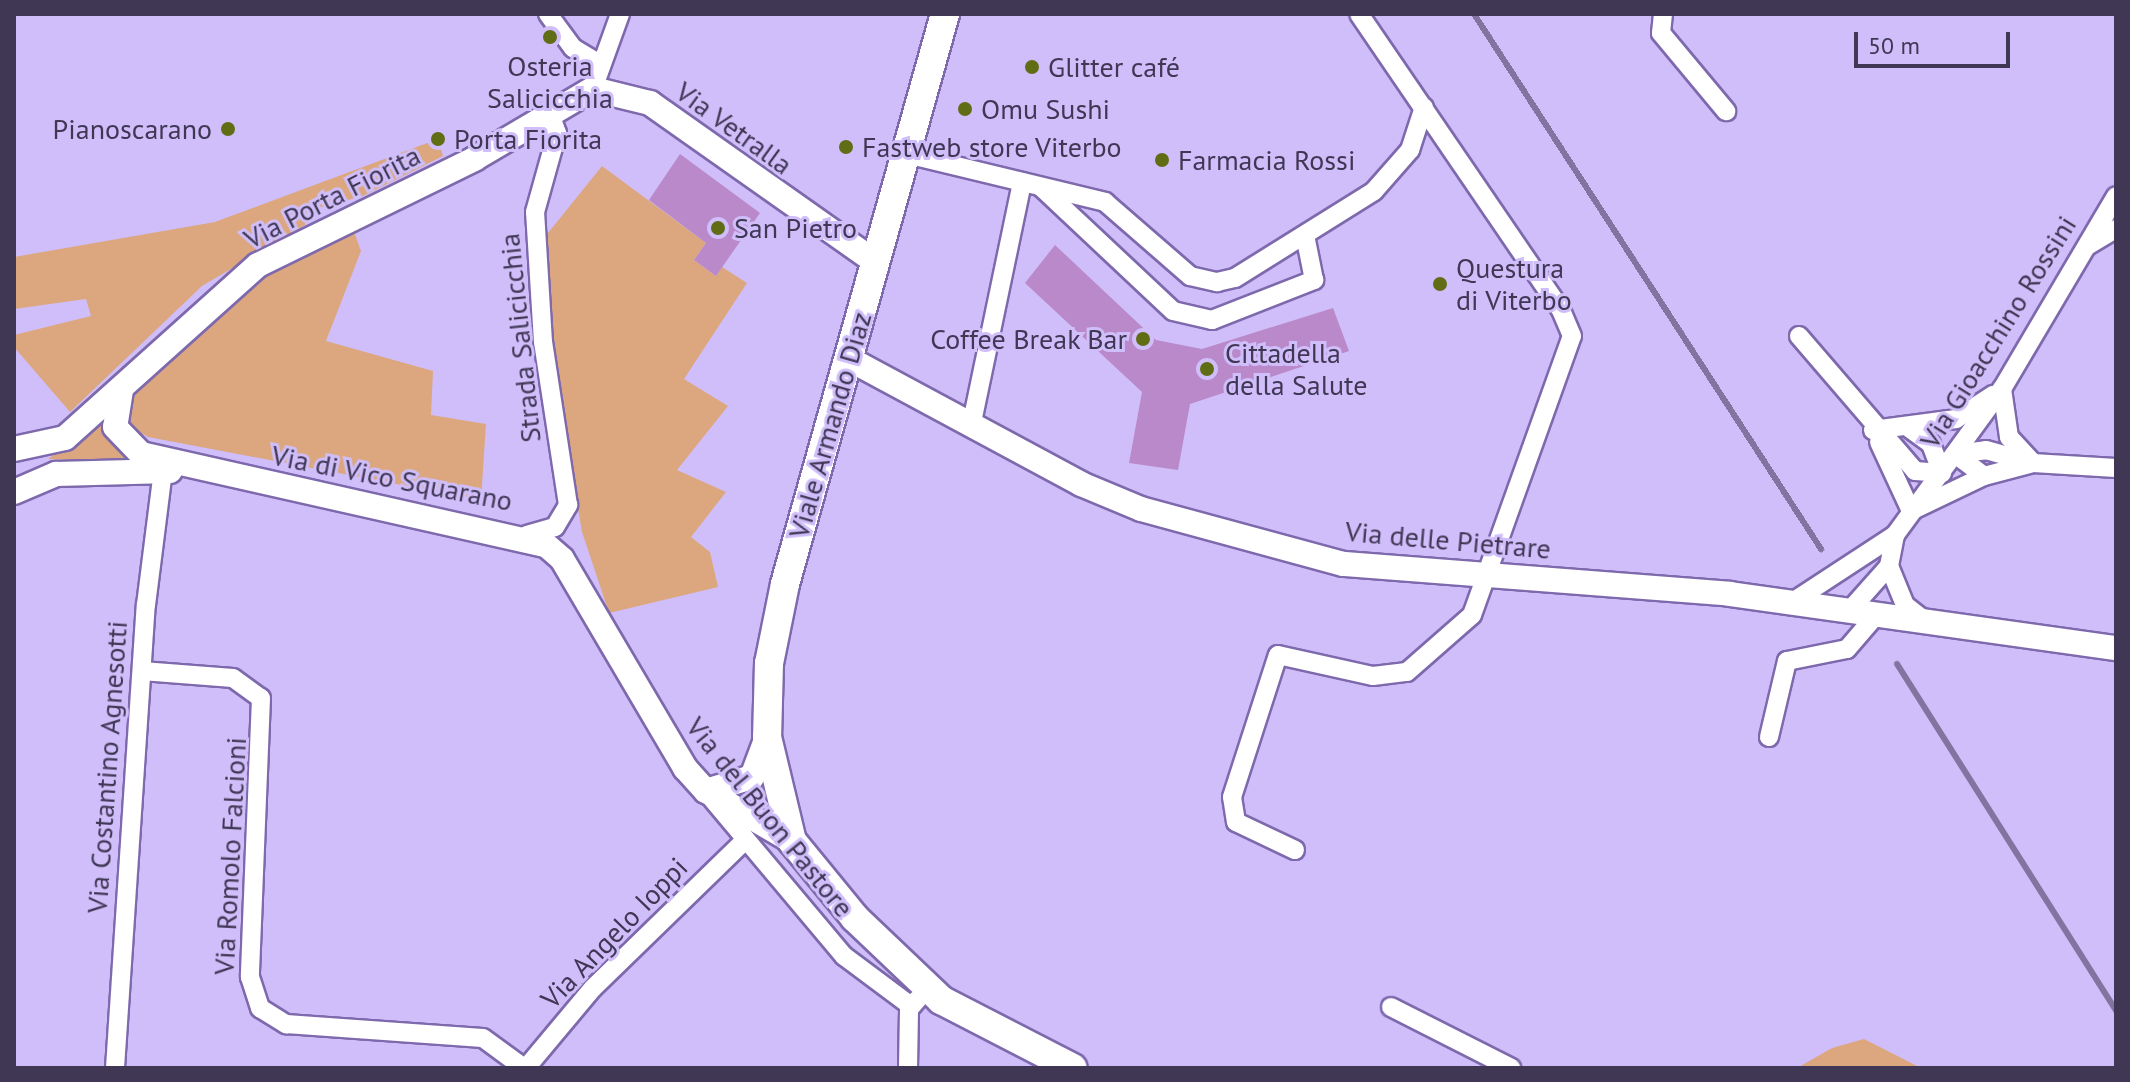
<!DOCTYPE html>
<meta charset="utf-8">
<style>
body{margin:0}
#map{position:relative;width:2130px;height:1082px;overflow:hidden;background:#cfbefa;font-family:"PT Sans",sans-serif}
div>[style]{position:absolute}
.green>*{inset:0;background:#dca77f}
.building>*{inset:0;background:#ba89ca}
.roads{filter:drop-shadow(2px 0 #7e69ad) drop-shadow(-2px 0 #7e69ad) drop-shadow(0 2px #7e69ad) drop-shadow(0 -2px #7e69ad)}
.minor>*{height:18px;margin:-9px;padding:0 9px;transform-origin:9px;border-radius:9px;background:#fff}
.secondary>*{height:24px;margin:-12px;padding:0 12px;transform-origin:12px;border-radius:12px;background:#fff}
.primary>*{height:28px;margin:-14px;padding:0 14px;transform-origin:14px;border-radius:14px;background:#fff}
.rail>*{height:6px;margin:-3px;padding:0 3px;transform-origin:3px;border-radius:3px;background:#8174a0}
.dots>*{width:22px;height:22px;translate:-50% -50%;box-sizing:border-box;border:4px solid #cfbefa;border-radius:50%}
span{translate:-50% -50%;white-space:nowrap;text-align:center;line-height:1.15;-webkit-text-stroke:6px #cfbefa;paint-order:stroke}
.poi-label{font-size:28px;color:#403755}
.left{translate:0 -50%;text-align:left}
.right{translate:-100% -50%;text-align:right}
.street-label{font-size:28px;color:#403755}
.frame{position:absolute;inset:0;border:16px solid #403755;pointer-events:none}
.scale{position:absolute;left:1854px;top:32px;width:156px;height:36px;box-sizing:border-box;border:4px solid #403755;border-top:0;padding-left:10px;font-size:24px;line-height:28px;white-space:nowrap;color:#403755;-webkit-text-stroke:6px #cfbefa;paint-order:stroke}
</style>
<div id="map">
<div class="green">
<div style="clip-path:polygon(438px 139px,443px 156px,363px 196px,307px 211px,305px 225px,202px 286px,70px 412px,14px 347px,14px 335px,91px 316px,86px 299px,14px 309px,14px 257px,215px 222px)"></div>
<div style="clip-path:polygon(602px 166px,706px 243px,694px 260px,716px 276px,722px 267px,747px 283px,684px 379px,728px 406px,677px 470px,726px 492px,691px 537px,710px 552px,718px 587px,609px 613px,582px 532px,549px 341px,544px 238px)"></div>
<div style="clip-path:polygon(352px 226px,361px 251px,326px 341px,433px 371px,431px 415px,486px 424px,481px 500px,148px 437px,124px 423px,129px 394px,263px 273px)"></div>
<div style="clip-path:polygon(104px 413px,129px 463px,48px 459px,77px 437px)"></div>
<div style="clip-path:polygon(1864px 1039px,1921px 1068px,1797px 1068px,1832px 1048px)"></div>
</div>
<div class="building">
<div style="clip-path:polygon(680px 154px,760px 213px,716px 276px,694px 260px,706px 243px,649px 200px)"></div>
<div style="clip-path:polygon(1055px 245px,1156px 340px,1202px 349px,1333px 308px,1349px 351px,1190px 404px,1178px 470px,1129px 463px,1142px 392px,1025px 283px)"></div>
</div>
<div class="roads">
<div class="minor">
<div style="left:548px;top:14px;width:42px;rotate:53.7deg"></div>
<div style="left:573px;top:48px;width:33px;rotate:31deg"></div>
<div style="left:1663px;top:14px;width:19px;rotate:96deg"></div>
<div style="left:1661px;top:33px;width:102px;rotate:50.2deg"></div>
<div style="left:593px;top:89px;width:80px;rotate:-70.2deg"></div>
<div style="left:907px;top:154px;width:204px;rotate:13.6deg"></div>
<div style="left:1105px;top:202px;width:113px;rotate:41deg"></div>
<div style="left:1190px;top:276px;width:28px;rotate:13deg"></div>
<div style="left:1217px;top:282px;width:18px;rotate:-13deg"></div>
<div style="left:1235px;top:278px;width:164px;rotate:-32deg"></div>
<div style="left:1374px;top:191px;width:55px;rotate:-48.7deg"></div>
<div style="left:1410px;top:150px;width:45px;rotate:-72deg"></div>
<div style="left:1041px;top:187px;width:181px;rotate:43.2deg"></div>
<div style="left:1173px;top:311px;width:40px;rotate:13deg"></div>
<div style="left:1212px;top:320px;width:110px;rotate:-21.4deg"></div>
<div style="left:1314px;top:280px;width:46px;rotate:-101.3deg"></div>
<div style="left:2089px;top:245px;width:31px;rotate:-31deg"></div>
<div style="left:1799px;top:336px;width:178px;rotate:49.3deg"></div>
<div style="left:1915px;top:471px;width:27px;rotate:4deg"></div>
<div style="left:1942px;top:473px;width:31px;rotate:-111deg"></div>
<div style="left:1931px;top:444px;width:26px;rotate:-144deg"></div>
<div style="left:2002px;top:389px;width:49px;rotate:81.7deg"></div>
<div style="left:2009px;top:437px;width:35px;rotate:47deg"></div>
<div style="left:972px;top:422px;width:245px;rotate:-78.2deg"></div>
<div style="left:1873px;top:430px;width:84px;rotate:-7.5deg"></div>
<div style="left:1956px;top:419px;width:44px;rotate:-33deg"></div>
<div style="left:1879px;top:442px;width:76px;rotate:65.1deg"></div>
<div style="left:1911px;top:511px;width:81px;rotate:-25.6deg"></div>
<div style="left:1955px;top:454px;width:31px;rotate:-7deg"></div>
<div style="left:1986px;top:450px;width:49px;rotate:15.5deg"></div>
<div style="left:2033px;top:463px;width:83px;rotate:3.4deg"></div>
<div style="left:1955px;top:454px;width:36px;rotate:37deg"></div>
<div style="left:1984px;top:476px;width:48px;rotate:-14.6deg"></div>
<div style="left:527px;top:535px;width:29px;rotate:-16deg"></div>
<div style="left:555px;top:527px;width:26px;rotate:-59deg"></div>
<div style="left:568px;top:505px;width:165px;rotate:-98.7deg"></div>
<div style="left:543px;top:342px;width:130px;rotate:-93.5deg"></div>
<div style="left:535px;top:212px;width:82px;rotate:-74.4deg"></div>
<div style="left:557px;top:133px;width:20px;rotate:-110deg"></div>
<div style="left:1895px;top:535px;width:32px;rotate:101deg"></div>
<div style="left:1889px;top:566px;width:42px;rotate:67.7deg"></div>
<div style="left:1905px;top:605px;width:28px;rotate:38deg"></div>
<div style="left:1794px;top:601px;width:121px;rotate:-33.2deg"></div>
<div style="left:1895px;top:535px;width:181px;rotate:-53.8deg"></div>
<div style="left:2002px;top:389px;width:224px;rotate:-59.4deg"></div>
<div style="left:1850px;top:610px;width:59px;rotate:-48.4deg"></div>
<div style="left:142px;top:671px;width:91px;rotate:4.4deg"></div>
<div style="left:233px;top:678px;width:34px;rotate:36deg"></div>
<div style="left:261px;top:698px;width:279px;rotate:92.3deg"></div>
<div style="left:250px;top:977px;width:33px;rotate:72deg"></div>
<div style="left:260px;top:1008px;width:31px;rotate:32deg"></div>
<div style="left:286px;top:1024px;width:197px;rotate:4.1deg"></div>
<div style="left:483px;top:1038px;width:51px;rotate:36.2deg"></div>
<div style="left:1769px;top:737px;width:78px;rotate:-76.7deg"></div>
<div style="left:1787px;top:661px;width:61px;rotate:-11.3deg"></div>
<div style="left:1847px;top:649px;width:46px;rotate:-49.4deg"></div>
<div style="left:713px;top:800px;width:204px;rotate:50deg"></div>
<div style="left:844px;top:956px;width:84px;rotate:36.7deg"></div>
<div style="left:1295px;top:850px;width:65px;rotate:-154.6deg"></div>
<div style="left:1236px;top:822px;width:25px;rotate:-99deg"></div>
<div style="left:1232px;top:797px;width:149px;rotate:-72.1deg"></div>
<div style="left:1278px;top:655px;width:97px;rotate:12.5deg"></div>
<div style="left:1373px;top:676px;width:34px;rotate:-7deg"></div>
<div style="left:1407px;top:672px;width:86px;rotate:-41.2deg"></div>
<div style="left:1472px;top:615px;width:296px;rotate:-70.3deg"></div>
<div style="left:1572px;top:336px;width:28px;rotate:-113deg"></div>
<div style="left:1561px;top:310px;width:358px;rotate:-124.3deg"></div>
<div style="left:1391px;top:1007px;width:135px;rotate:26.9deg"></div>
<div style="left:115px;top:1068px;width:464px;rotate:-86.2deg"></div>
<div style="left:146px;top:605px;width:135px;rotate:-82.8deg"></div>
<div style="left:526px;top:1068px;width:104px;rotate:-50.1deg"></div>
<div style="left:593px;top:988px;width:212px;rotate:-44.2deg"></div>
<div style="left:908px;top:1068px;width:59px;rotate:-89deg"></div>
<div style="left:909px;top:1009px;width:13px;rotate:-48deg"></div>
</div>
<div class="secondary">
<div style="left:851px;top:360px;width:261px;rotate:28.3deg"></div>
<div style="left:1081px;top:484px;width:65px;rotate:22.6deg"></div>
<div style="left:1141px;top:509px;width:210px;rotate:15.2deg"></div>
<div style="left:1344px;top:564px;width:387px;rotate:4.4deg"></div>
<div style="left:1730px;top:594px;width:390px;rotate:8deg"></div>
<div style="left:121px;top:390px;width:37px;rotate:99deg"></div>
<div style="left:115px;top:427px;width:37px;rotate:46deg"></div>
<div style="left:141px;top:454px;width:415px;rotate:12.7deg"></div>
<div style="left:546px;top:545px;width:21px;rotate:41deg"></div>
<div style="left:562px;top:559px;width:243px;rotate:59.5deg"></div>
<div style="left:685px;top:768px;width:31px;rotate:48deg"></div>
<div style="left:706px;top:791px;width:99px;rotate:30.2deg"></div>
<div style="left:14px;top:449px;width:52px;rotate:-12.2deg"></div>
<div style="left:65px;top:438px;width:259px;rotate:-41.9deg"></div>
<div style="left:258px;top:265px;width:241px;rotate:-26.1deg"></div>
<div style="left:474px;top:159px;width:138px;rotate:-30.5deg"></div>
<div style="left:593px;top:89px;width:59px;rotate:13.8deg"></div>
<div style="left:650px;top:103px;width:276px;rotate:35.2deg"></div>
<div style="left:14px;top:492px;width:46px;rotate:-23.2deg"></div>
<div style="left:56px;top:474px;width:114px;rotate:-1.5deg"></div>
<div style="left:706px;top:791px;width:48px;rotate:-16.9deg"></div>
<div style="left:752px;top:777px;width:43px;rotate:-69.4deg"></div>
</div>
<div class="primary">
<div style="left:945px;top:14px;width:592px;rotate:105.68deg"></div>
<div style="left:785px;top:584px;width:81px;rotate:101.4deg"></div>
<div style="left:769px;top:663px;width:74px;rotate:91.5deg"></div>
<div style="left:767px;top:737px;width:107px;rotate:76.5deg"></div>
<div style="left:792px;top:841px;width:99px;rotate:50.7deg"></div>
<div style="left:855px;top:918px;width:119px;rotate:43.6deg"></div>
<div style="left:941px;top:1000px;width:148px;rotate:27.3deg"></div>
</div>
</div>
<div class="rail">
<div style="left:1474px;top:14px;width:638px;rotate:57.03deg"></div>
<div style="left:1897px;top:664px;width:410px;rotate:57.7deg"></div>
</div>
<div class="dots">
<div style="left:550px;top:37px;background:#616d15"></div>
<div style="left:1032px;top:67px;background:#616d15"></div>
<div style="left:965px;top:109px;background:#616d15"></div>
<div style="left:228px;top:129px;background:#616d15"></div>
<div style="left:438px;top:139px;background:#616d15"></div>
<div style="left:846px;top:147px;background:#616d15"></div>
<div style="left:1162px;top:160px;background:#616d15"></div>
<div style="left:718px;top:228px;background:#616d15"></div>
<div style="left:1440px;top:284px;background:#616d15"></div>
<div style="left:1143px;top:339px;background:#616d15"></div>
<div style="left:1207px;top:369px;background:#616d15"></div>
</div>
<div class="poi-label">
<span style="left:550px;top:82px">Osteria<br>Salicicchia</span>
<span class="left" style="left:1048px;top:67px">Glitter café</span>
<span class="left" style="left:981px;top:109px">Omu Sushi</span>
<span class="right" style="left:212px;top:129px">Pianoscarano</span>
<span class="left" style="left:454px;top:139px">Porta Fiorita</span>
<span class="left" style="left:862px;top:147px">Fastweb store Viterbo</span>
<span class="left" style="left:1178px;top:160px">Farmacia Rossi</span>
<span class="left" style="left:734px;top:228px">San Pietro</span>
<span class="left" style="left:1456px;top:284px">Questura<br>di Viterbo</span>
<span class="right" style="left:1127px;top:339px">Coffee Break Bar</span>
<span class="left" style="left:1225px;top:369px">Cittadella<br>della Salute</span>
</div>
<div class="street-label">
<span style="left:734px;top:128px;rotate:36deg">Via Vetralla</span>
<span style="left:332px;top:197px;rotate:-27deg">Via Porta Fiorita</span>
<span style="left:1998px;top:332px;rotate:-58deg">Via Gioacchino Rossini</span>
<span style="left:520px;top:338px;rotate:-96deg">Strada Salicicchia</span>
<span style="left:830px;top:425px;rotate:-74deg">Viale Armando Diaz</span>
<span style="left:392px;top:478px;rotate:11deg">Via di Vico Squarano</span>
<span style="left:1448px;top:540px;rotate:5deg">Via delle Pietrare</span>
<span style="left:107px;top:767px;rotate:-86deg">Via Costantino Agnesotti</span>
<span style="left:770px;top:817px;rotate:51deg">Via del Buon Pastore</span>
<span style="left:230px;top:856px;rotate:-87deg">Via Romolo Falcioni</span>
<span style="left:614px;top:933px;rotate:-46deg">Via Angelo Ioppi</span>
</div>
<div class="frame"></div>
<div class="scale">50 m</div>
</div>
